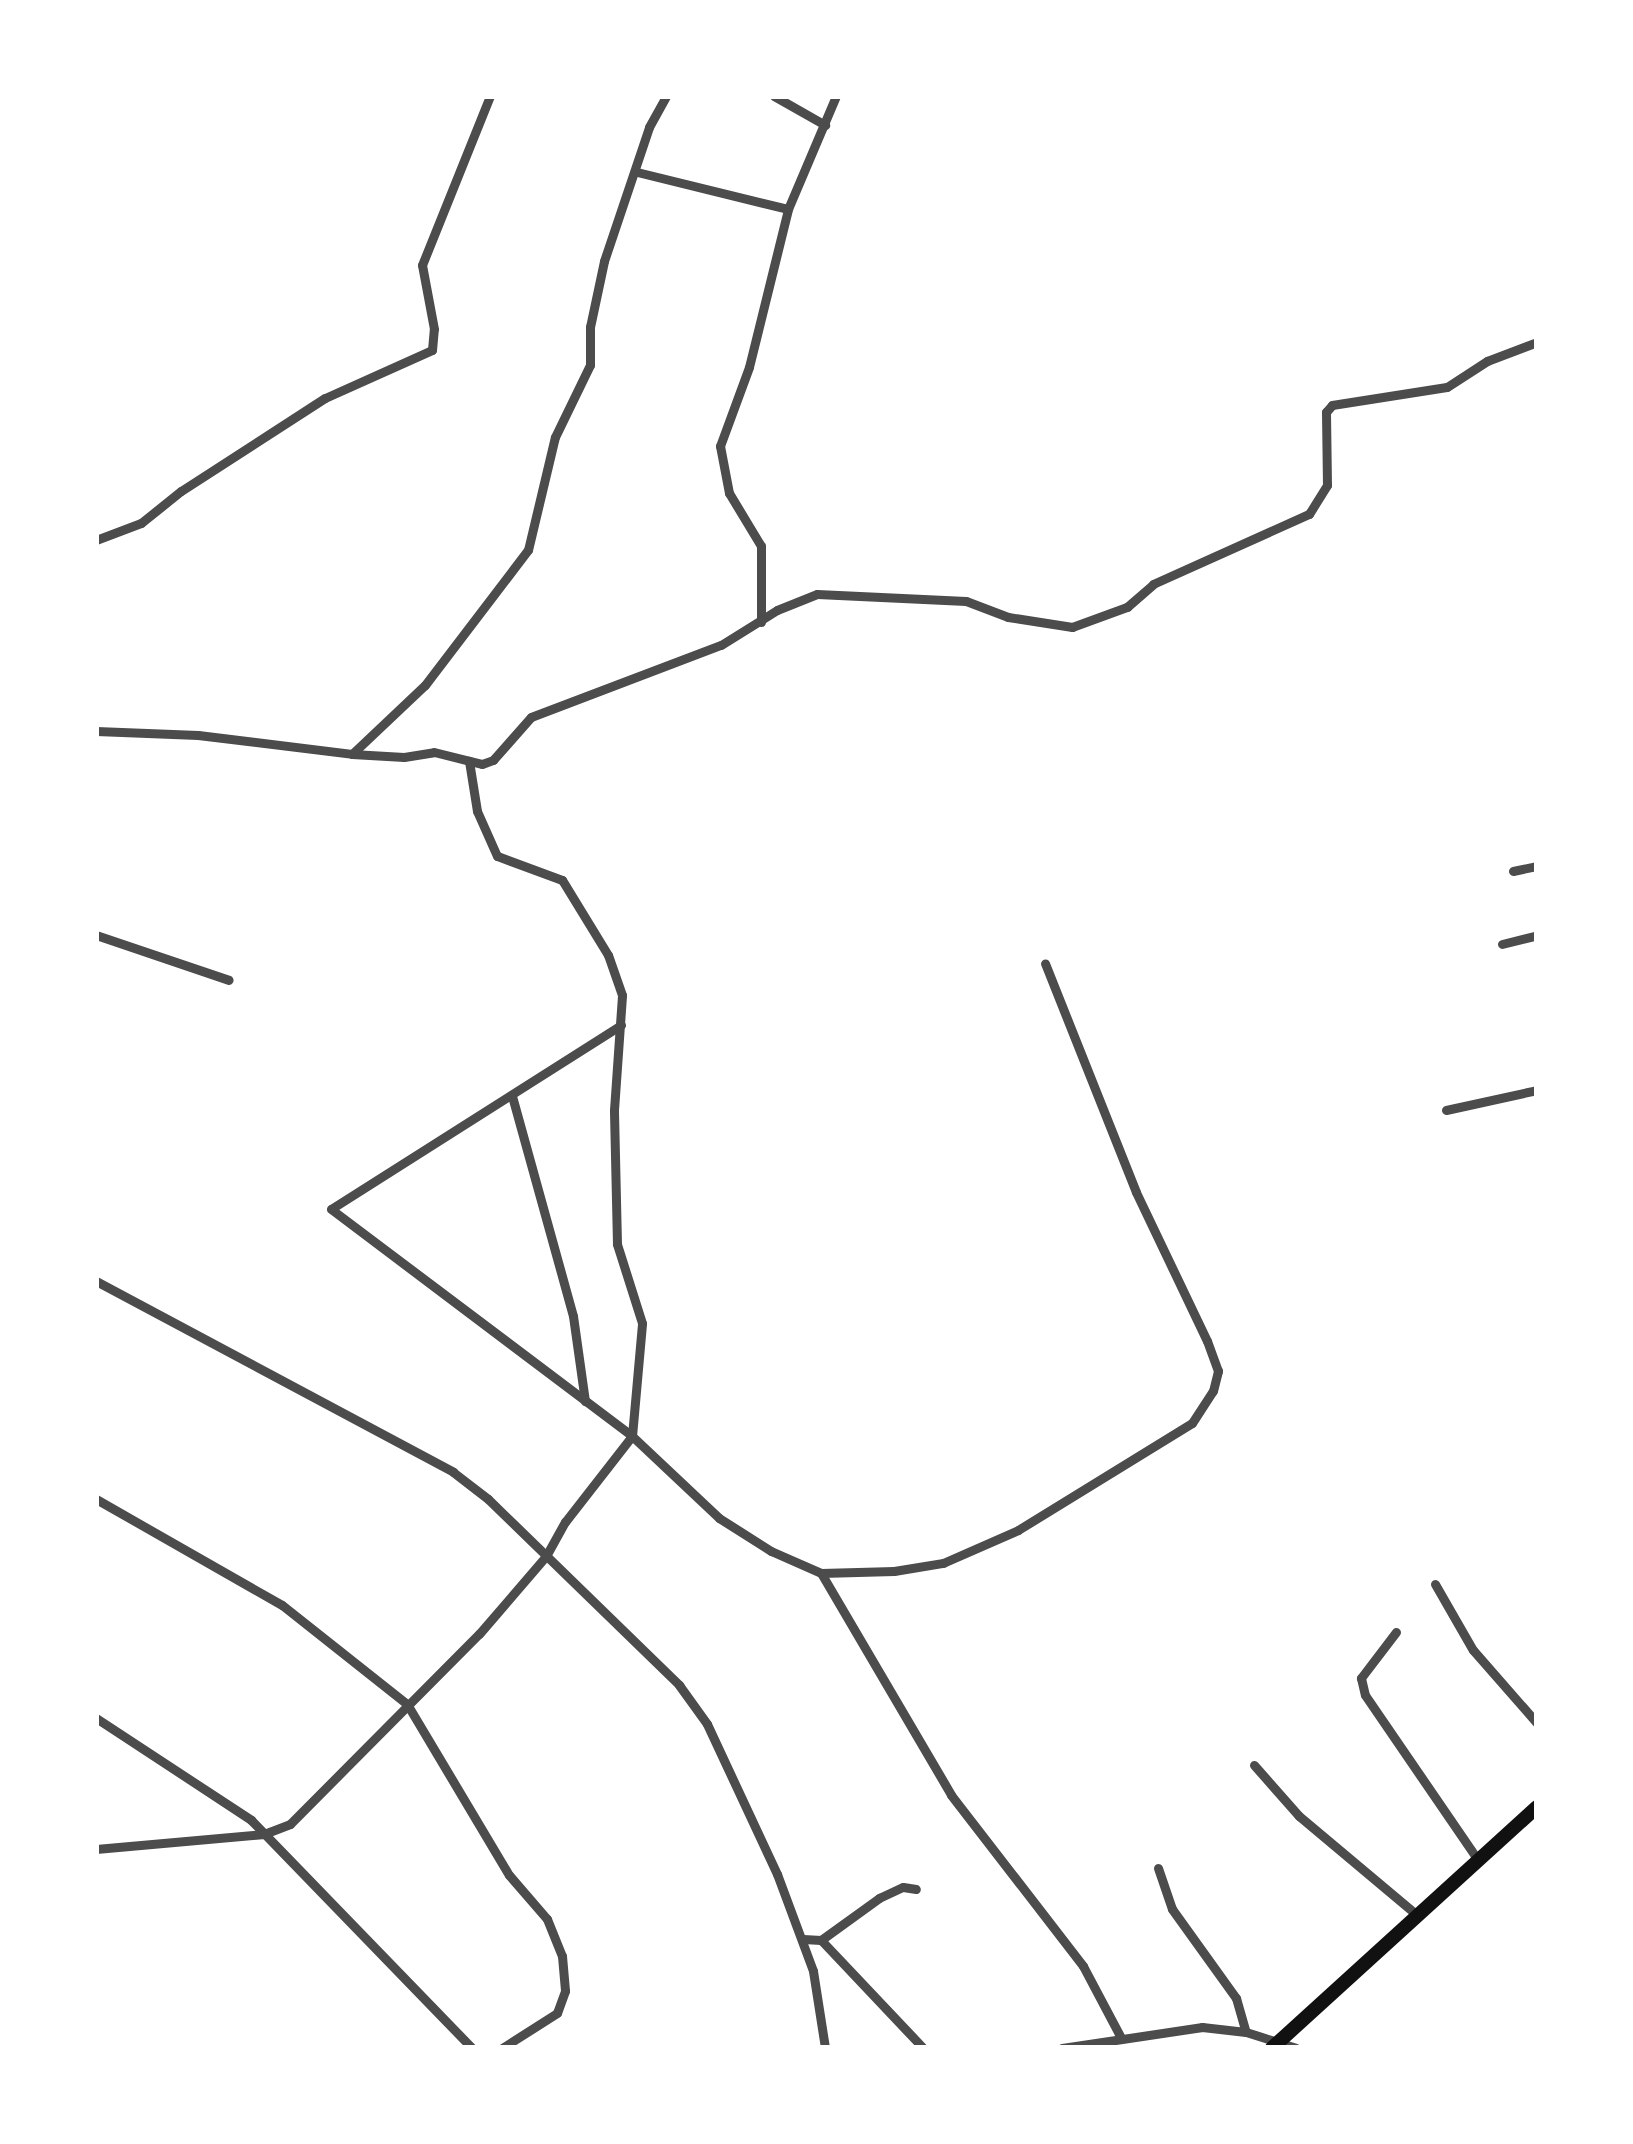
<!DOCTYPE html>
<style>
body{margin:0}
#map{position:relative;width:1633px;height:2144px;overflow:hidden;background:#fff;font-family:Inter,sans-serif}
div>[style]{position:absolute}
.minor>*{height:9px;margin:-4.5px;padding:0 4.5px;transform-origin:4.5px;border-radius:4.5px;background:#4c4c4c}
.primary>*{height:14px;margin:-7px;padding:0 7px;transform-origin:7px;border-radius:7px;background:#111}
span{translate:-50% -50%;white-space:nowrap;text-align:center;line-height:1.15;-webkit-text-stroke:9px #fff;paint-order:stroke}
.frame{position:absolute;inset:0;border:99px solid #fff;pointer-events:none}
</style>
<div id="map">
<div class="minor">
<div style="left:774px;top:96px;width:59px;rotate:29.6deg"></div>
<div style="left:637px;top:172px;width:155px;rotate:13.8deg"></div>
<div style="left:96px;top:540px;width:48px;rotate:-20.7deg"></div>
<div style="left:141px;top:523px;width:51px;rotate:-38.7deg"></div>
<div style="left:181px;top:491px;width:171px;rotate:-32.9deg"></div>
<div style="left:325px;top:398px;width:117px;rotate:-24.2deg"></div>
<div style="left:432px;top:350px;width:21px;rotate:-85deg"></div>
<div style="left:434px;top:329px;width:65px;rotate:-100.6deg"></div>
<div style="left:422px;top:265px;width:182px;rotate:-68.1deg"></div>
<div style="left:761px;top:622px;width:76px;rotate:-90deg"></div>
<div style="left:761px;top:546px;width:62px;rotate:-121.1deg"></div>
<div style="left:729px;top:493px;width:48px;rotate:-100.8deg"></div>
<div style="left:720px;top:446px;width:84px;rotate:-69.8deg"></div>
<div style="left:749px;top:367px;width:163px;rotate:-76.1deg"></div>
<div style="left:788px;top:209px;width:123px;rotate:-67deg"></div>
<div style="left:96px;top:731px;width:102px;rotate:2.2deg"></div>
<div style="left:198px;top:735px;width:155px;rotate:7deg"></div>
<div style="left:352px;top:754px;width:52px;rotate:3.3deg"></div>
<div style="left:404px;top:757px;width:30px;rotate:-9deg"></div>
<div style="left:434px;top:752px;width:49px;rotate:14deg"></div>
<div style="left:482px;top:764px;width:12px;rotate:-20deg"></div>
<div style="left:493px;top:760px;width:57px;rotate:-48.5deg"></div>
<div style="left:531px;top:717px;width:203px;rotate:-20.8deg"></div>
<div style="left:721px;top:645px;width:66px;rotate:-32deg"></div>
<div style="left:777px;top:610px;width:43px;rotate:-21.8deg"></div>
<div style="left:817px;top:594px;width:149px;rotate:2.7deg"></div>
<div style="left:966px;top:601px;width:45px;rotate:20.9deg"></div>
<div style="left:1008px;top:617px;width:65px;rotate:8.9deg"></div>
<div style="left:1072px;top:627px;width:59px;rotate:-20deg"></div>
<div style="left:1127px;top:607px;width:35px;rotate:-41deg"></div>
<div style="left:1153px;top:584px;width:171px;rotate:-24.2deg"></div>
<div style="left:1309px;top:514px;width:34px;rotate:-58deg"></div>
<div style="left:1327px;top:485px;width:73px;rotate:-90.8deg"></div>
<div style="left:1326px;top:412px;width:9px;rotate:-49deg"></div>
<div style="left:1332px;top:405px;width:116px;rotate:-8.9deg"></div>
<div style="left:1447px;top:387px;width:48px;rotate:-33deg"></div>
<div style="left:1487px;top:361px;width:53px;rotate:-20.8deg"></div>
<div style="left:352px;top:754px;width:100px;rotate:-43.4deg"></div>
<div style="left:425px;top:685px;width:170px;rotate:-52.7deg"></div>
<div style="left:528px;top:550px;width:116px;rotate:-76.6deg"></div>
<div style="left:555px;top:437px;width:80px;rotate:-64.1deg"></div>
<div style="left:590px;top:365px;width:38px;rotate:-90deg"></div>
<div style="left:590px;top:327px;width:67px;rotate:-78deg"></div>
<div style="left:604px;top:261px;width:141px;rotate:-71.4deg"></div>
<div style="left:649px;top:127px;width:35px;rotate:-61deg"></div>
<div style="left:1513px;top:871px;width:25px;rotate:-12deg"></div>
<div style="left:96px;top:935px;width:140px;rotate:18.7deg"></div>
<div style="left:1502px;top:944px;width:36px;rotate:-14deg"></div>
<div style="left:621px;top:1025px;width:343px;rotate:147.6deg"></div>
<div style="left:331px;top:1209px;width:377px;rotate:37deg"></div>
<div style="left:632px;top:1436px;width:120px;rotate:43.3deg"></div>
<div style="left:719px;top:1518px;width:62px;rotate:32.4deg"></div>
<div style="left:771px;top:1551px;width:55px;rotate:23.7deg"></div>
<div style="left:821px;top:1573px;width:73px;rotate:-1.6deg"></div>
<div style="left:894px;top:1571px;width:50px;rotate:-9.3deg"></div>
<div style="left:943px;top:1563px;width:82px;rotate:-23.7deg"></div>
<div style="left:1018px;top:1530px;width:204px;rotate:-31.6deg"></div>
<div style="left:1192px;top:1423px;width:38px;rotate:-57deg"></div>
<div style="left:1213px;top:1391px;width:21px;rotate:-76deg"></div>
<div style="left:1218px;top:1371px;width:32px;rotate:-110deg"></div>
<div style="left:1207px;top:1341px;width:165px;rotate:-115.5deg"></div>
<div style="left:1136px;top:1192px;width:246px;rotate:-111.7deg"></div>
<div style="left:512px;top:1096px;width:228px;rotate:74.5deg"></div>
<div style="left:573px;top:1316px;width:86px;rotate:82deg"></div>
<div style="left:1446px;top:1110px;width:93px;rotate:-12.4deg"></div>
<div style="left:96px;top:1281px;width:405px;rotate:28.1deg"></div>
<div style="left:453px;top:1472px;width:44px;rotate:37.6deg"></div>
<div style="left:488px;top:1499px;width:267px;rotate:44.2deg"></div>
<div style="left:679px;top:1685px;width:48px;rotate:54.3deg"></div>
<div style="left:707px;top:1724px;width:166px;rotate:65deg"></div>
<div style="left:777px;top:1874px;width:103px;rotate:69.6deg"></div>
<div style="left:813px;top:1971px;width:78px;rotate:81.1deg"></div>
<div style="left:96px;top:1499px;width:214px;rotate:29.7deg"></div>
<div style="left:282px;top:1605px;width:159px;rotate:38.4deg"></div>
<div style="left:407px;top:1704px;width:199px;rotate:59.2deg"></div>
<div style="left:509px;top:1875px;width:58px;rotate:49.2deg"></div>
<div style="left:547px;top:1919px;width:40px;rotate:68deg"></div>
<div style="left:562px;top:1956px;width:35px;rotate:85deg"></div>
<div style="left:565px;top:1991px;width:23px;rotate:110deg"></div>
<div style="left:557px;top:2013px;width:65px;rotate:147.5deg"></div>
<div style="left:821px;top:1573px;width:257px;rotate:59.6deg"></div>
<div style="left:951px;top:1795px;width:216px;rotate:52.3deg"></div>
<div style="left:1083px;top:1966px;width:79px;rotate:62.1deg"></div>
<div style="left:1435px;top:1584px;width:76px;rotate:60.1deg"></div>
<div style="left:1473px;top:1650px;width:97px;rotate:48.8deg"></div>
<div style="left:1396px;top:1632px;width:58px;rotate:127.3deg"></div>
<div style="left:1361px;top:1678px;width:17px;rotate:77deg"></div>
<div style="left:1365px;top:1695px;width:200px;rotate:55.6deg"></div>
<div style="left:96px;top:1718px;width:186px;rotate:33.3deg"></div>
<div style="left:251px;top:1820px;width:318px;rotate:45.9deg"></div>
<div style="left:1254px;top:1765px;width:68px;rotate:48.6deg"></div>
<div style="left:1299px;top:1816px;width:154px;rotate:40deg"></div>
<div style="left:96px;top:1849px;width:169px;rotate:-5.1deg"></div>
<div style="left:264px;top:1834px;width:28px;rotate:-21deg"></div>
<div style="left:290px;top:1824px;width:268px;rotate:-45.2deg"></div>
<div style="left:479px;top:1634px;width:103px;rotate:-49.3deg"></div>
<div style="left:546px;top:1556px;width:39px;rotate:-61deg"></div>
<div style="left:565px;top:1522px;width:109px;rotate:-52.1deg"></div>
<div style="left:632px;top:1436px;width:113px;rotate:-84.9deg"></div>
<div style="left:642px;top:1323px;width:83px;rotate:-107.6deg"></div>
<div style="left:617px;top:1244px;width:134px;rotate:-91.3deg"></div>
<div style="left:614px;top:1110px;width:115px;rotate:-86deg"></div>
<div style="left:622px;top:995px;width:42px;rotate:-109.3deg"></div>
<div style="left:608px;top:955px;width:88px;rotate:-121.5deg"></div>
<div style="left:562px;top:880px;width:69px;rotate:-159.7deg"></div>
<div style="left:497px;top:856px;width:49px;rotate:-114deg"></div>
<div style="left:477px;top:811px;width:51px;rotate:-99.1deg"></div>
<div style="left:1158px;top:1868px;width:43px;rotate:71.1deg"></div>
<div style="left:1172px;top:1909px;width:110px;rotate:54.3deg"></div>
<div style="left:1236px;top:1998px;width:35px;rotate:74deg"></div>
<div style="left:803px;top:1939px;width:18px;rotate:3deg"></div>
<div style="left:821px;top:1940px;width:149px;rotate:46.6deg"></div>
<div style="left:821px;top:1940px;width:72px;rotate:-35.9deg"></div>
<div style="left:879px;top:1898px;width:26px;rotate:-25deg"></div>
<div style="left:903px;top:1887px;width:13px;rotate:9deg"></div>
<div style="left:1062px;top:2048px;width:142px;rotate:-8.5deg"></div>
<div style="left:1202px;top:2027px;width:44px;rotate:6.5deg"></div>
<div style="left:1246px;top:2032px;width:52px;rotate:17.7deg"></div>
</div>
<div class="primary">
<div style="left:1272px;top:2048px;width:358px;rotate:-42.3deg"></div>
</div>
<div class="frame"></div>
</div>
